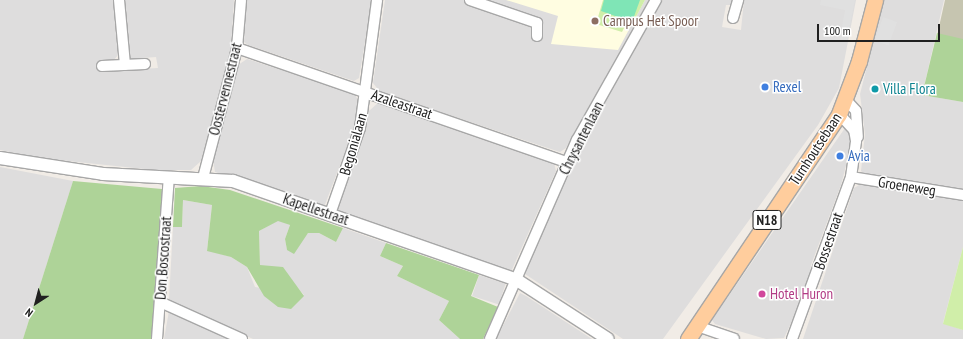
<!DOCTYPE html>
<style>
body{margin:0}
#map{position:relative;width:963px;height:339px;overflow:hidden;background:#f1ece6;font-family:"PT Sans Narrow",sans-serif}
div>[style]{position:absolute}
.residential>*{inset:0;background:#dedddd;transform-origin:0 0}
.education>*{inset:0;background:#fffde1}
.construction>*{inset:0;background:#c6c5b0}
.grass>*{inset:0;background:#d0eea9}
.forest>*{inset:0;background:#aed398}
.pitch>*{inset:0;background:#7fe5b6}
.parking>*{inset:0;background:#e0e0e0;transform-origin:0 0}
.roads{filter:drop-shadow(1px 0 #a7a7a7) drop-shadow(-1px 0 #a7a7a7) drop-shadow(0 1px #a7a7a7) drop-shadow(0 -1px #a7a7a7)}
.minor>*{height:10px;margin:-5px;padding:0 5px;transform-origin:5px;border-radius:5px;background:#fff}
.tertiary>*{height:12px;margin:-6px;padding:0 6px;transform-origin:6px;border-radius:6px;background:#fff}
.primary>*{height:15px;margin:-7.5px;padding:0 7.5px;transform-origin:7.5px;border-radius:7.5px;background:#ffcd9d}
.dots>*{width:11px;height:11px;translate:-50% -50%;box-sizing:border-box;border:2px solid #fff;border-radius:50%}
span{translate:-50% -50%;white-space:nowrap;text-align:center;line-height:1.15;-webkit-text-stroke:3px #fff;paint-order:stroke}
.shield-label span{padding:1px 3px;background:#fff;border:1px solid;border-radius:3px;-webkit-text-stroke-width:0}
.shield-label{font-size:14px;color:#202020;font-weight:700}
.education-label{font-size:15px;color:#785e54}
.left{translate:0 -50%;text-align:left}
.shop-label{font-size:15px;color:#366cbe}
.street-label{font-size:15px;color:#202020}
.culture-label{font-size:15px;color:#0d838f}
.hotel-label{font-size:15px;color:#b23c85}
.north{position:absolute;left:16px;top:283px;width:40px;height:40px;-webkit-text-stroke:3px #fff;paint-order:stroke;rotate:216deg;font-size:11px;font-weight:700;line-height:16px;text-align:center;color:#202020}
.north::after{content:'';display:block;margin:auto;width:14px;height:18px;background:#202020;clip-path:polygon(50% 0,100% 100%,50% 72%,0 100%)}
.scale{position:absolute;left:817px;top:24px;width:123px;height:18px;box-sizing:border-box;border:2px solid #202020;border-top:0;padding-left:5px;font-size:12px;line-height:14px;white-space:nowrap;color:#202020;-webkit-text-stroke:3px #fff;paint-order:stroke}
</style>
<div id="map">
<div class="residential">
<div style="clip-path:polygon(0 0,115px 0,119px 54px,112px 62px,98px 65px,102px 71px,158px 68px,156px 57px,130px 59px,128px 55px,124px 0,234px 0,231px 49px,201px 161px,191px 170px,154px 170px,39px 158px,0 150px)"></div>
<div style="clip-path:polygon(245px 0,372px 0,359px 78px,354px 81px,248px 45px,244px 42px)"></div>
<div style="clip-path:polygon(385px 0,649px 0,566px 148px,560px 152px,380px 92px,373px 83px)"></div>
<div style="clip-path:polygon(663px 0,732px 0,731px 5px,726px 5px,722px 27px,741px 30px,744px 0,856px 0,839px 88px,818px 125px,663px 339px,623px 339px,525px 274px,580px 145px)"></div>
<div style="clip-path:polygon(884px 0,944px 0,922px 95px,963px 102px,963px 190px,869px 177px,861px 171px,865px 134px,860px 94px)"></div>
<div style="clip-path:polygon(247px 59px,354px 93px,358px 100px,355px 126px,324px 207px,215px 172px,213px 160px,238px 65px)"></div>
<div style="clip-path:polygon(379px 102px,554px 163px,556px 171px,510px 274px,337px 212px,369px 111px)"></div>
<div style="clip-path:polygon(845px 128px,851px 130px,850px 150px,841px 185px,811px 265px,808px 287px,784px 338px,766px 339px,715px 324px,712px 320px)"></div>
<div style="clip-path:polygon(0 167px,73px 181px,23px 339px,0 339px)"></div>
<div style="clip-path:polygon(861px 184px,963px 200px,963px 247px,943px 323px,963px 330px,963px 339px,803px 339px,854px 188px)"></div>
<div style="clip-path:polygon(183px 200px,212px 205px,207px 250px,231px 257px,247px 267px,255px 287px,304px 295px,297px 287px,260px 265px,259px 231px,278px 220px,290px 225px,285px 239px,287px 250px,308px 233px,319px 233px,336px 242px,343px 228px,386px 243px,380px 256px,403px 266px,397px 276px,449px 301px,439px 320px,460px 339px,253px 339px,169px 300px,173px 227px,182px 227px)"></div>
<div style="left:479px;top:275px;width:28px;height:22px;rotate:18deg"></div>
<div style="clip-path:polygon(520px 293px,526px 296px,592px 339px,496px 339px)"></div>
<div style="clip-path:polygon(169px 311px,229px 339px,164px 339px)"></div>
</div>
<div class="education">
<div style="clip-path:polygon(506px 0,645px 0,618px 50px,551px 44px,558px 16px)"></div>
</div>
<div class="construction">
<div style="clip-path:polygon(945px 0,963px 0,963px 100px,924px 94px)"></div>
</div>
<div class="grass">
<div style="clip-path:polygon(603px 0,645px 0,631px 26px,625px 26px,622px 32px,596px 24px)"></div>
<div style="clip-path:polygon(963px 247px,963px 330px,943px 324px)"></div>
</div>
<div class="forest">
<div style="clip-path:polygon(937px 33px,963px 39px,963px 102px,922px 95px)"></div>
<div style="clip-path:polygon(73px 181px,162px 189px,153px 339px,23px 339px)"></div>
<div style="clip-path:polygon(201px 186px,230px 190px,343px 228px,336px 242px,319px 233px,308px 233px,294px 254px,287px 250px,285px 239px,290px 225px,278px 221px,259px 231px,260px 265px,283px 267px,304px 296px,291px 309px,278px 307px,264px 296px,247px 267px,231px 257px,207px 251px,212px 205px,183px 200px,182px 227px,173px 227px,175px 188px)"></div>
<div style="clip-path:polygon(386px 243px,479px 275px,471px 296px,498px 307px,483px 339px,460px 339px,439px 320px,449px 301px,397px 276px,403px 266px,380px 256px)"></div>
</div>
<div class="pitch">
<div style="clip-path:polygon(604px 0,640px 0,632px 22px,601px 11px)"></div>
</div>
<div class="parking">
<div style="clip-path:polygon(821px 0,855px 0,847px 40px,840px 39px,845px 10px,820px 5px)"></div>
<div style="left:883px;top:17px;width:15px;height:25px;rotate:20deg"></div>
</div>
<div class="roads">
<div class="minor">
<div style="left:119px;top:0;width:65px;rotate:84.7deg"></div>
<div style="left:470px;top:0;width:71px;rotate:18.9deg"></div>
<div style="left:537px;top:23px;width:13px;rotate:90deg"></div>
<div style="left:733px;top:18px;width:19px;rotate:-74deg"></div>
<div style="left:237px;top:48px;width:349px;rotate:19.1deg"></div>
<div style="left:102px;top:66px;width:43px;rotate:-2.7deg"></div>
<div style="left:845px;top:99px;width:16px;rotate:47deg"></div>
<div style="left:856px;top:111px;width:26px;rotate:86deg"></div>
<div style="left:851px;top:177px;width:113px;rotate:9.1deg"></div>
<div style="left:203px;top:178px;width:134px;rotate:-75.3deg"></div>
<div style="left:237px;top:48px;width:48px;rotate:-85.2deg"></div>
<div style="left:330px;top:214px;width:91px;rotate:-70.8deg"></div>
<div style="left:360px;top:128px;width:129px;rotate:-82.4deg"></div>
<div style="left:160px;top:302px;width:90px;rotate:24.3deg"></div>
<div style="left:697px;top:326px;width:39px;rotate:19deg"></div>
<div style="left:157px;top:339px;width:162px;rotate:-85.8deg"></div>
<div style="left:490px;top:339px;width:217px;rotate:-66.4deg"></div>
<div style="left:577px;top:140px;width:161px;rotate:-60.6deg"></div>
<div style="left:792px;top:339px;width:172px;rotate:-70deg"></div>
<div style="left:851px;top:177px;width:36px;rotate:-82deg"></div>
<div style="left:856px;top:141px;width:11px;rotate:-100deg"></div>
<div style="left:854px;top:130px;width:22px;rotate:-133deg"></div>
</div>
<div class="tertiary">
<div style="left:0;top:158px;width:104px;rotate:8.8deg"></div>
<div style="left:103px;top:174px;width:130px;rotate:3.1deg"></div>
<div style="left:233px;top:181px;width:301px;rotate:19.2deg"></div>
<div style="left:517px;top:280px;width:108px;rotate:33deg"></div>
</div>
<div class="primary">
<div style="left:688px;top:339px;width:271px;rotate:-56.1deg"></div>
<div style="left:839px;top:114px;width:57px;rotate:-69.3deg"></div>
<div style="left:859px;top:61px;width:63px;rotate:-75.3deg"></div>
</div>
</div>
<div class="dots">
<div style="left:595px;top:21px;background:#8d6e63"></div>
<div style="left:765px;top:87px;background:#3f7fe0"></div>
<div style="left:875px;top:89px;background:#0f9aa8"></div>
<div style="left:840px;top:156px;background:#3f7fe0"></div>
<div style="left:762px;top:294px;background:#d1479c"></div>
</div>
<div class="shield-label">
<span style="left:767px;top:220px">N18</span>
</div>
<div class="education-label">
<span class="left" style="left:603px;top:21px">Campus Het Spoor</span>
</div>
<div class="shop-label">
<span class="left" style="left:773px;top:87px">Rexel</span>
<span class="left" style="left:848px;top:156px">Avia</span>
</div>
<div class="street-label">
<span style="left:225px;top:89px;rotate:-76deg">Oostervennestraat</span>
<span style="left:402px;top:104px;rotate:19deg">Azaleastraat</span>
<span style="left:581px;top:138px;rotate:-63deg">Chrysantenlaan</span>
<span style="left:353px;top:144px;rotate:-74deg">Begonialaan</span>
<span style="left:815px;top:149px;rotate:-57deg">Turnhoutsebaan</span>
<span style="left:907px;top:186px;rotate:9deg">Groeneweg</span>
<span style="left:316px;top:209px;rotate:19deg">Kapellestraat</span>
<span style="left:828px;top:241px;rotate:-71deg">Bossestraat</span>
<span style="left:163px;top:258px;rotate:-86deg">Don Boscostraat</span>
</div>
<div class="culture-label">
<span class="left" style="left:883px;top:89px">Villa Flora</span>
</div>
<div class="hotel-label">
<span class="left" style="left:770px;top:294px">Hotel Huron</span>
</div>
<div class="north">N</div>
<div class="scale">100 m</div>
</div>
